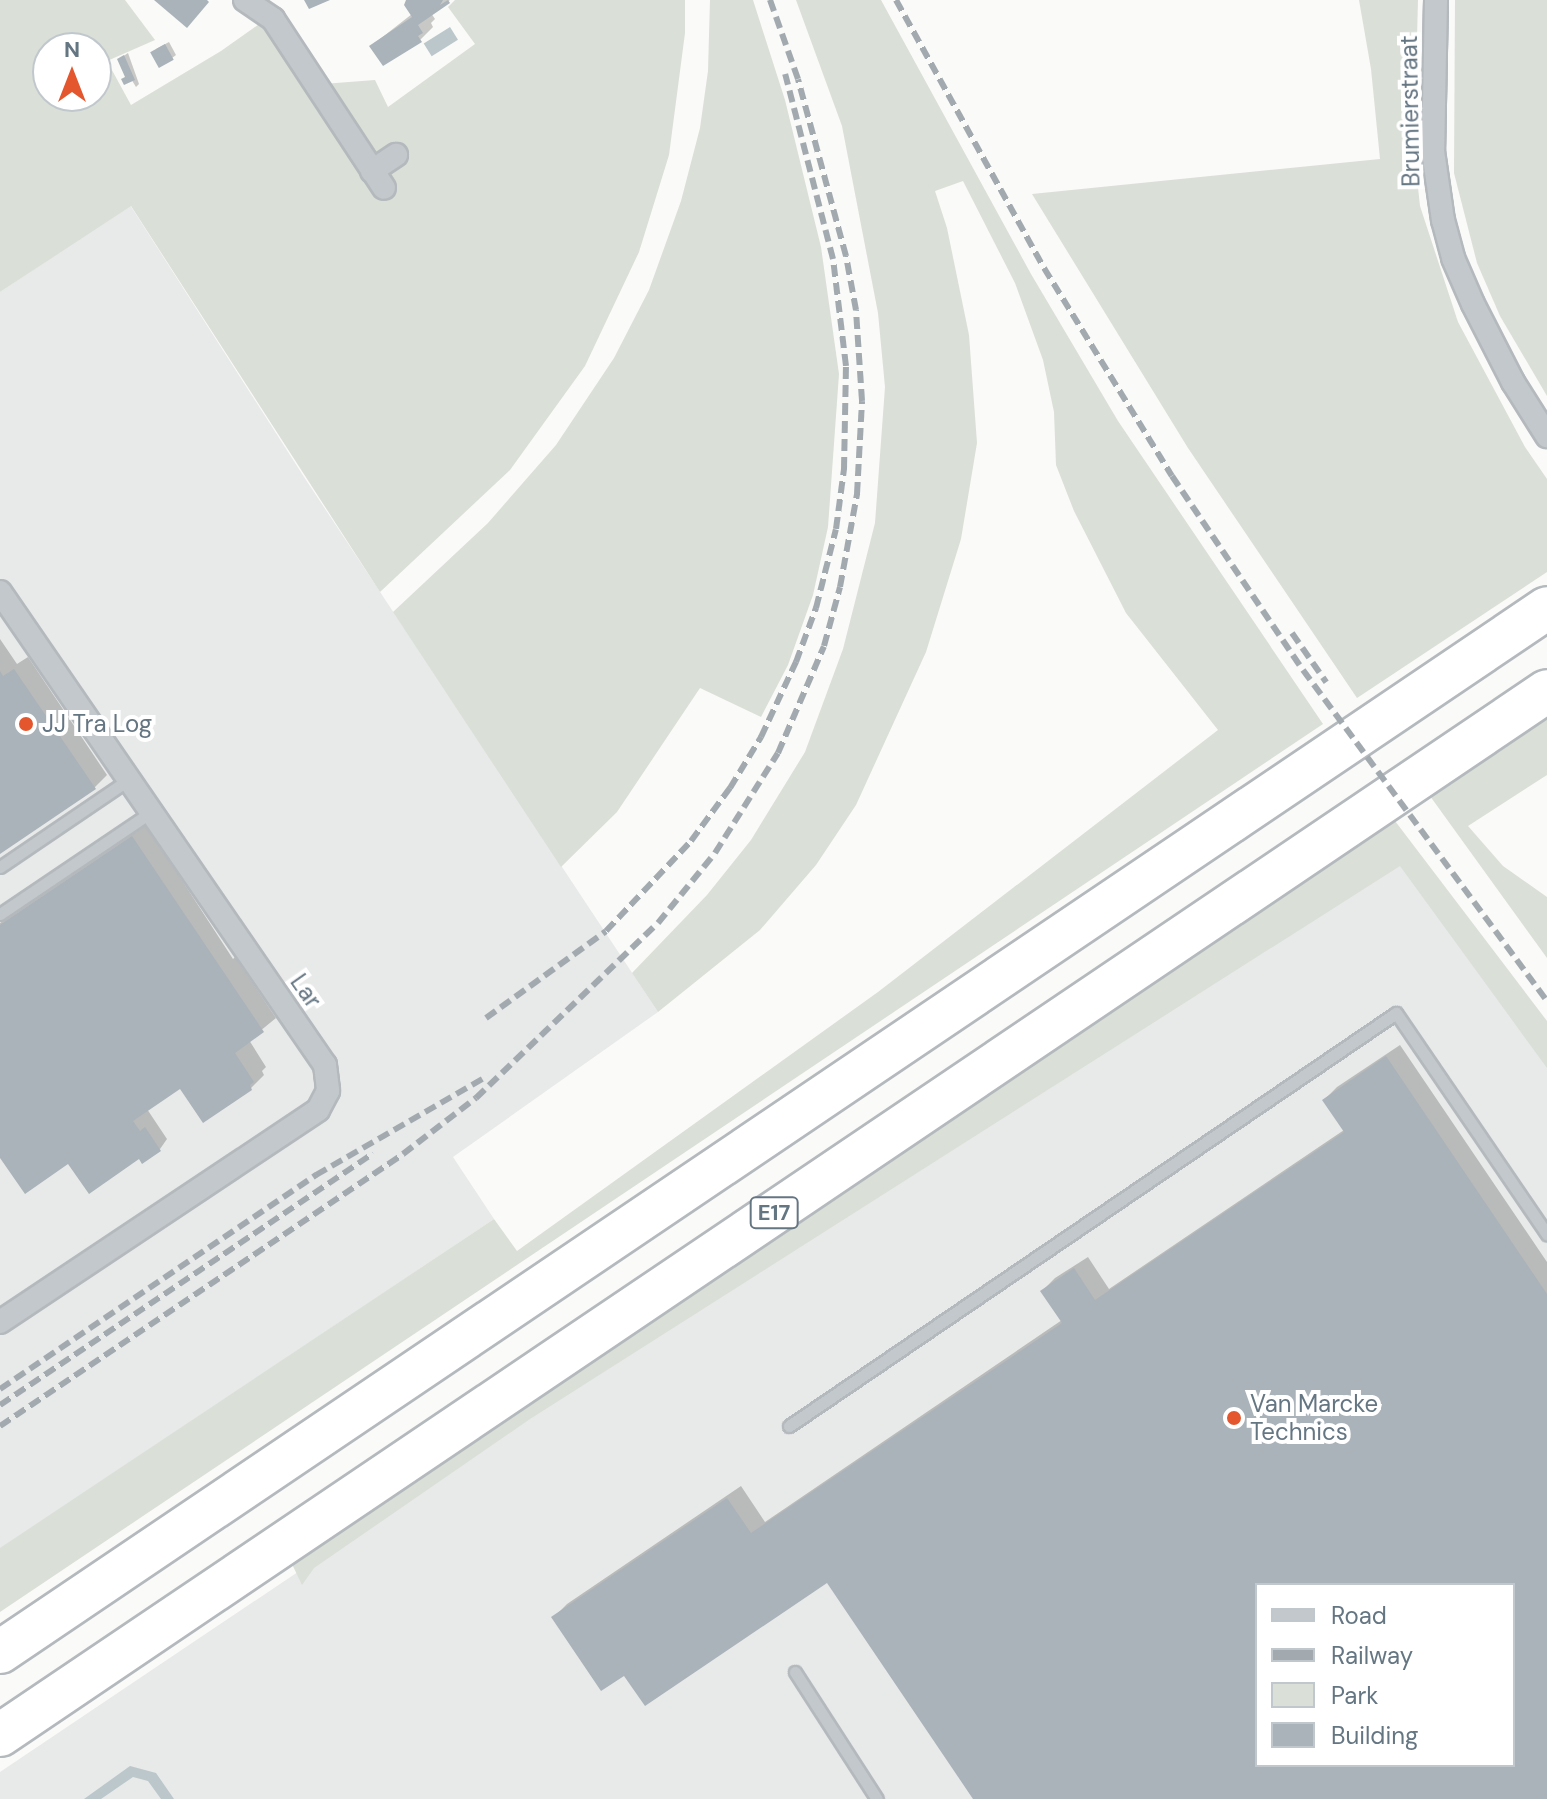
<!DOCTYPE html>
<style>
body{margin:0}
#map{position:relative;width:1547px;height:1799px;overflow:hidden;background:#fafaf8;font-family:"DM Sans",sans-serif}
div>[style]{position:absolute}
.built>*{inset:0;background:#e8e9e9}
.green>*{inset:0;background:#dadfd7}
.water>*{inset:0;background:#bbc7cb;transform-origin:0 0}
.shadow>*{inset:0;background:#0003}
.building>*{inset:0;background:#aab3b9;transform-origin:0 0}
.roads{filter:drop-shadow(2px 0 #b4b9bd) drop-shadow(-2px 0 #b4b9bd) drop-shadow(0 2px #b4b9bd) drop-shadow(0 -2px #b4b9bd)}
.service>*{height:11px;margin:-5.5px;padding:0 5.5px;transform-origin:5.5px;border-radius:5.5px;background:#c3c8cc}
.minor>*{height:22px;margin:-11px;padding:0 11px;transform-origin:11px;border-radius:11px;background:#c3c8cc}
.motorway>*{height:42px;margin:-21px;padding:0 21px;transform-origin:21px;border-radius:21px;background:#fff}
.rail>*{height:6px;margin-top:-3px;transform-origin:0;background:repeating-linear-gradient(90deg,#a2aab0 0 12px,transparent 0 18px)}
.dots>*{width:22px;height:22px;translate:-50% -50%;box-sizing:border-box;border:4px solid #fff;border-radius:50%}
span{translate:-50% -50%;white-space:nowrap;text-align:center;line-height:1.15;-webkit-text-stroke:8px #fff;paint-order:stroke}
.shield-label span{padding:2px 6px;background:#fff;border:2px solid;border-radius:6px;-webkit-text-stroke-width:0}
.shield-label{font-size:22px;color:#657683;font-weight:700}
.street-label{font-size:24px;color:#657683}
.poi-label{font-size:24px;color:#657683}
.left{translate:0 -50%;text-align:left}
.legend{position:absolute;left:1255px;top:1583px;width:260px;height:184px;box-sizing:border-box;background:#fff;border:2px solid #c1c8cd;margin:0;padding:10px 14px;list-style:none;font-size:24px;color:#657683}
.legend li{display:flex;align-items:center;gap:16px;height:40px}
.legend b{width:40px;border:2px solid #c1c8cd}
.north{position:absolute;left:32px;top:32px;width:80px;height:80px;box-sizing:border-box;background:#fff;border:2px solid #c1c8cd;border-radius:50%;rotate:0deg;font-size:22px;font-weight:700;line-height:32px;text-align:center;color:#657683}
.north::after{content:'';display:block;margin:auto;width:28px;height:36px;background:#e4572e;clip-path:polygon(50% 0,100% 100%,50% 72%,0 100%)}
</style>
<div id="map">
<div class="built">
<div style="clip-path:polygon(130px 205px,304px 477px,658px 1012px,453px 1157px,494px 1219px,0 1549px,0 292px)"></div>
<div style="clip-path:polygon(evenodd,1394px 836px,1547px 1053px,1547px 1799px,0 1799px,0 1772px,1394px 836px,1257px 1585px,1513px 1585px,1513px 1765px,1257px 1765px,1257px 1585px)"></div>
</div>
<div class="green">
<div style="clip-path:polygon(evenodd,0 0,125px 0,155px 40px,107px 61px,131px 105px,221px 51px,265px 20px,389px 177px,390px 170px,407px 156px,400px 144px,378px 154px,370px 152px,323px 84px,375px 80px,388px 107px,475px 44px,448px 7px,455px 0,685px 0,685px 33px,669px 155px,639px 252px,585px 366px,510px 470px,380px 592px,131px 206px,0 292px,0 0,48px 48px,96px 48px,96px 96px,48px 96px,48px 48px)"></div>
<div style="clip-path:polygon(710px 0,753px 0,785px 100px,821px 247px,839px 374px,828px 527px,813px 595px,788px 665px,761px 717px,700px 688px,617px 812px,561px 867px,393px 612px,488px 523px,556px 445px,614px 358px,649px 290px,681px 201px,700px 128px,708px 71px)"></div>
<div style="clip-path:polygon(796px 0,881px 0,1031px 274px,1118px 421px,1323px 724px,0 1612px,0 1548px,494px 1219px,517px 1251px,878px 992px,1218px 730px,1126px 613px,1074px 511px,1056px 465px,1054px 412px,1043px 360px,1015px 283px,963px 181px,935px 191px,947px 228px,969px 335px,977px 443px,961px 539px,926px 652px,856px 805px,816px 865px,760px 930px,658px 1012px,632px 973px,707px 895px,751px 840px,805px 752px,843px 649px,875px 523px,885px 387px,878px 313px,842px 126px)"></div>
<div style="clip-path:polygon(1359px 0,1418px 0,1414px 151px,1420px 206px,1458px 322px,1525px 447px,1547px 479px,1547px 572px,1357px 698px,1188px 448px,1032px 194px,1380px 159px,1371px 69px)"></div>
<div style="clip-path:polygon(1455px 0,1547px 0,1547px 396px,1500px 316px,1477px 263px,1454px 173px)"></div>
<div style="clip-path:polygon(1547px 714px,1547px 775px,1468px 826px,1503px 866px,1547px 897px,1547px 958px,1430px 796px)"></div>
<div style="clip-path:polygon(1392px 817px,1547px 1021px,1547px 1068px,1400px 866px,530px 1419px,314px 1568px,302px 1585px,291px 1562px)"></div>
</div>
<div class="water">
<div style="left:450px;top:27px;width:15px;height:31px;rotate:58deg"></div>
<div style="clip-path:polygon(130px 1766px,156px 1773px,174px 1799px,161px 1799px,148px 1781px,133px 1777px,101px 1799px,84px 1799px)"></div>
</div>
<div class="shadow">
<div style="clip-path:polygon(412px 0,450px 0,431px 13px,435px 19px,431px 23px,433px 27px,420px 40px,371px 46px,412px 14px)"></div>
<div style="clip-path:polygon(169px 42px,176px 55px,172px 58px,156px 49px)"></div>
<div style="clip-path:polygon(128px 53px,139px 84px,136px 87px,119px 59px)"></div>
<div style="clip-path:polygon(0 639px,17px 664px,28px 657px,107px 775px,94px 788px,0 852px)"></div>
<div style="clip-path:polygon(146px 825px,233px 959px,235px 957px,276px 1018px,249px 1040px,266px 1067px,262px 1071px,264px 1075px,251px 1088px,180px 1087px,147px 1109px,167px 1139px,160px 1149px,140px 1157px,69px 1161px,0 1154px,0 923px)"></div>
<div style="clip-path:polygon(evenodd,1400px 1045px,1547px 1262px,1547px 1799px,975px 1799px,827px 1580px,624px 1673px,554px 1617px,567px 1604px,741px 1486px,765px 1522px,1062px 1320px,1042px 1291px,1055px 1278px,1088px 1257px,1109px 1289px,1344px 1130px,1324px 1100px,1337px 1087px,1400px 1045px,1257px 1585px,1513px 1585px,1513px 1765px,1257px 1765px,1257px 1585px)"></div>
</div>
<div class="building">
<div style="clip-path:polygon(154px 0,207px 0,209px 2px,187px 28px)"></div>
<div style="clip-path:polygon(304px 0,330px 0,309px 9px)"></div>
<div style="clip-path:polygon(406px 0,443px 0,440px 5px,448px 0,450px 3px,418px 25px,423px 33px,418px 36px,422px 42px,383px 66px,369px 46px,412px 17px,404px 5px)"></div>
<div style="left:165px;top:44px;width:18px;height:17px;rotate:61deg"></div>
<div style="clip-path:polygon(124px 55px,135px 80px,124px 85px,121px 79px,125px 77px,117px 59px)"></div>
<div style="clip-path:polygon(14px 669px,96px 789px,0 854px,0 671px,3px 676px)"></div>
<div style="clip-path:polygon(132px 836px,264px 1032px,235px 1053px,254px 1082px,250px 1085px,252px 1090px,203px 1123px,180px 1089px,133px 1121px,140px 1131px,145px 1127px,161px 1151px,142px 1164px,139px 1159px,89px 1194px,68px 1164px,25px 1194px,0 1158px,0 925px)"></div>
<div style="clip-path:polygon(evenodd,1386px 1056px,1547px 1294px,1547px 1799px,973px 1799px,827px 1583px,645px 1706px,624px 1676px,601px 1691px,551px 1617px,727px 1498px,751px 1533px,1062px 1323px,1040px 1291px,1074px 1268px,1095px 1300px,1344px 1132px,1322px 1100px,1386px 1056px,1257px 1585px,1513px 1585px,1513px 1765px,1257px 1765px,1257px 1585px)"></div>
</div>
<div class="roads">
<div class="service">
<div style="left:0;top:867px;width:155px;rotate:-34.2deg"></div>
<div style="left:0;top:914px;width:181px;rotate:-34deg"></div>
<div style="left:789px;top:1426px;width:734px;rotate:-34.23deg"></div>
<div style="left:1396px;top:1013px;width:268px;rotate:55.7deg"></div>
<div style="left:795px;top:1672px;width:151px;rotate:57.2deg"></div>
</div>
<div class="minor">
<div style="left:245px;top:0;width:34px;rotate:34deg"></div>
<div style="left:273px;top:19px;width:202px;rotate:56.7deg"></div>
<div style="left:1436px;top:0;width:151px;rotate:91.1deg"></div>
<div style="left:1433px;top:151px;width:70px;rotate:81.8deg"></div>
<div style="left:1443px;top:220px;width:39px;rotate:75deg"></div>
<div style="left:1453px;top:258px;width:50px;rotate:66.5deg"></div>
<div style="left:1473px;top:304px;width:88px;rotate:62.9deg"></div>
<div style="left:1513px;top:382px;width:64px;rotate:57.8deg"></div>
<div style="left:372px;top:171px;width:29px;rotate:-34deg"></div>
<div style="left:0;top:592px;width:574px;rotate:55.51deg"></div>
<div style="left:325px;top:1065px;width:26px;rotate:83deg"></div>
<div style="left:328px;top:1091px;width:21px;rotate:118deg"></div>
<div style="left:318px;top:1110px;width:382px;rotate:146.3deg"></div>
</div>
<div class="motorway">
<div style="left:0;top:1652px;width:1866px;rotate:-34.01deg"></div>
<div style="left:0;top:1735px;width:1866px;rotate:-34.01deg"></div>
</div>
</div>
<div class="rail">
<div style="left:896px;top:0;width:306px;rotate:61.1deg"></div>
<div style="left:1044px;top:268px;width:244px;rotate:58.4deg"></div>
<div style="left:1172px;top:476px;width:234px;rotate:56deg"></div>
<div style="left:1303px;top:670px;width:411px;rotate:53.6deg"></div>
<div style="left:1292px;top:633px;width:60px;rotate:55.2deg"></div>
<div style="left:486px;top:1018px;width:148px;rotate:-35.9deg"></div>
<div style="left:606px;top:931px;width:124px;rotate:-46.6deg"></div>
<div style="left:691px;top:841px;width:66px;rotate:-53.7deg"></div>
<div style="left:730px;top:788px;width:60px;rotate:-58.7deg"></div>
<div style="left:761px;top:737px;width:83px;rotate:-65deg"></div>
<div style="left:796px;top:662px;width:58px;rotate:-69.7deg"></div>
<div style="left:816px;top:608px;width:81px;rotate:-75.8deg"></div>
<div style="left:836px;top:529px;width:61px;rotate:-82.4deg"></div>
<div style="left:844px;top:469px;width:103px;rotate:-88.9deg"></div>
<div style="left:846px;top:366px;width:108px;rotate:-96.9deg"></div>
<div style="left:833px;top:259px;width:191px;rotate:-104.5deg"></div>
<div style="left:0;top:1389px;width:382px;rotate:-34.1deg"></div>
<div style="left:316px;top:1175px;width:196px;rotate:-30deg"></div>
<div style="left:0;top:1405px;width:450px;rotate:-34deg"></div>
<div style="left:0;top:1426px;width:486px;rotate:-34deg"></div>
<div style="left:403px;top:1154px;width:92px;rotate:-37.5deg"></div>
<div style="left:476px;top:1098px;width:252px;rotate:-43.9deg"></div>
<div style="left:658px;top:923px;width:90px;rotate:-50.8deg"></div>
<div style="left:715px;top:853px;width:118px;rotate:-57.8deg"></div>
<div style="left:778px;top:753px;width:116px;rotate:-66.7deg"></div>
<div style="left:824px;top:646px;width:61px;rotate:-74.8deg"></div>
<div style="left:840px;top:587px;width:95px;rotate:-79.6deg"></div>
<div style="left:857px;top:494px;width:93px;rotate:-86.9deg"></div>
<div style="left:862px;top:401px;width:91px;rotate:-93.8deg"></div>
<div style="left:856px;top:310px;width:55px;rotate:-100.5deg"></div>
<div style="left:846px;top:256px;width:183px;rotate:-105.2deg"></div>
<div style="left:798px;top:79px;width:84px;rotate:-109.5deg"></div>
</div>
<div class="dots">
<div style="left:26px;top:724px;background:#e4572e"></div>
<div style="left:1234px;top:1418px;background:#e4572e"></div>
</div>
<div class="shield-label">
<span style="left:774px;top:1213px">E17</span>
</div>
<div class="street-label">
<span style="left:1410px;top:111px;rotate:-91deg">Brumierstraat</span>
<span style="left:306px;top:991px;rotate:55deg">Lar</span>
</div>
<div class="poi-label">
<span class="left" style="left:42px;top:724px">JJ Tra Log</span>
<span class="left" style="left:1250px;top:1418px">Van Marcke<br>Technics</span>
</div>
<ul class="legend">
<li><b style="height:10px;background:#c3c8cc"></b>Road</li>
<li><b style="height:10px;background:#a2aab0"></b>Railway</li>
<li><b style="height:22px;background:#dadfd7"></b>Park</li>
<li><b style="height:22px;background:#aab3b9"></b>Building</li>
</ul>
<div class="north">N</div>
</div>
